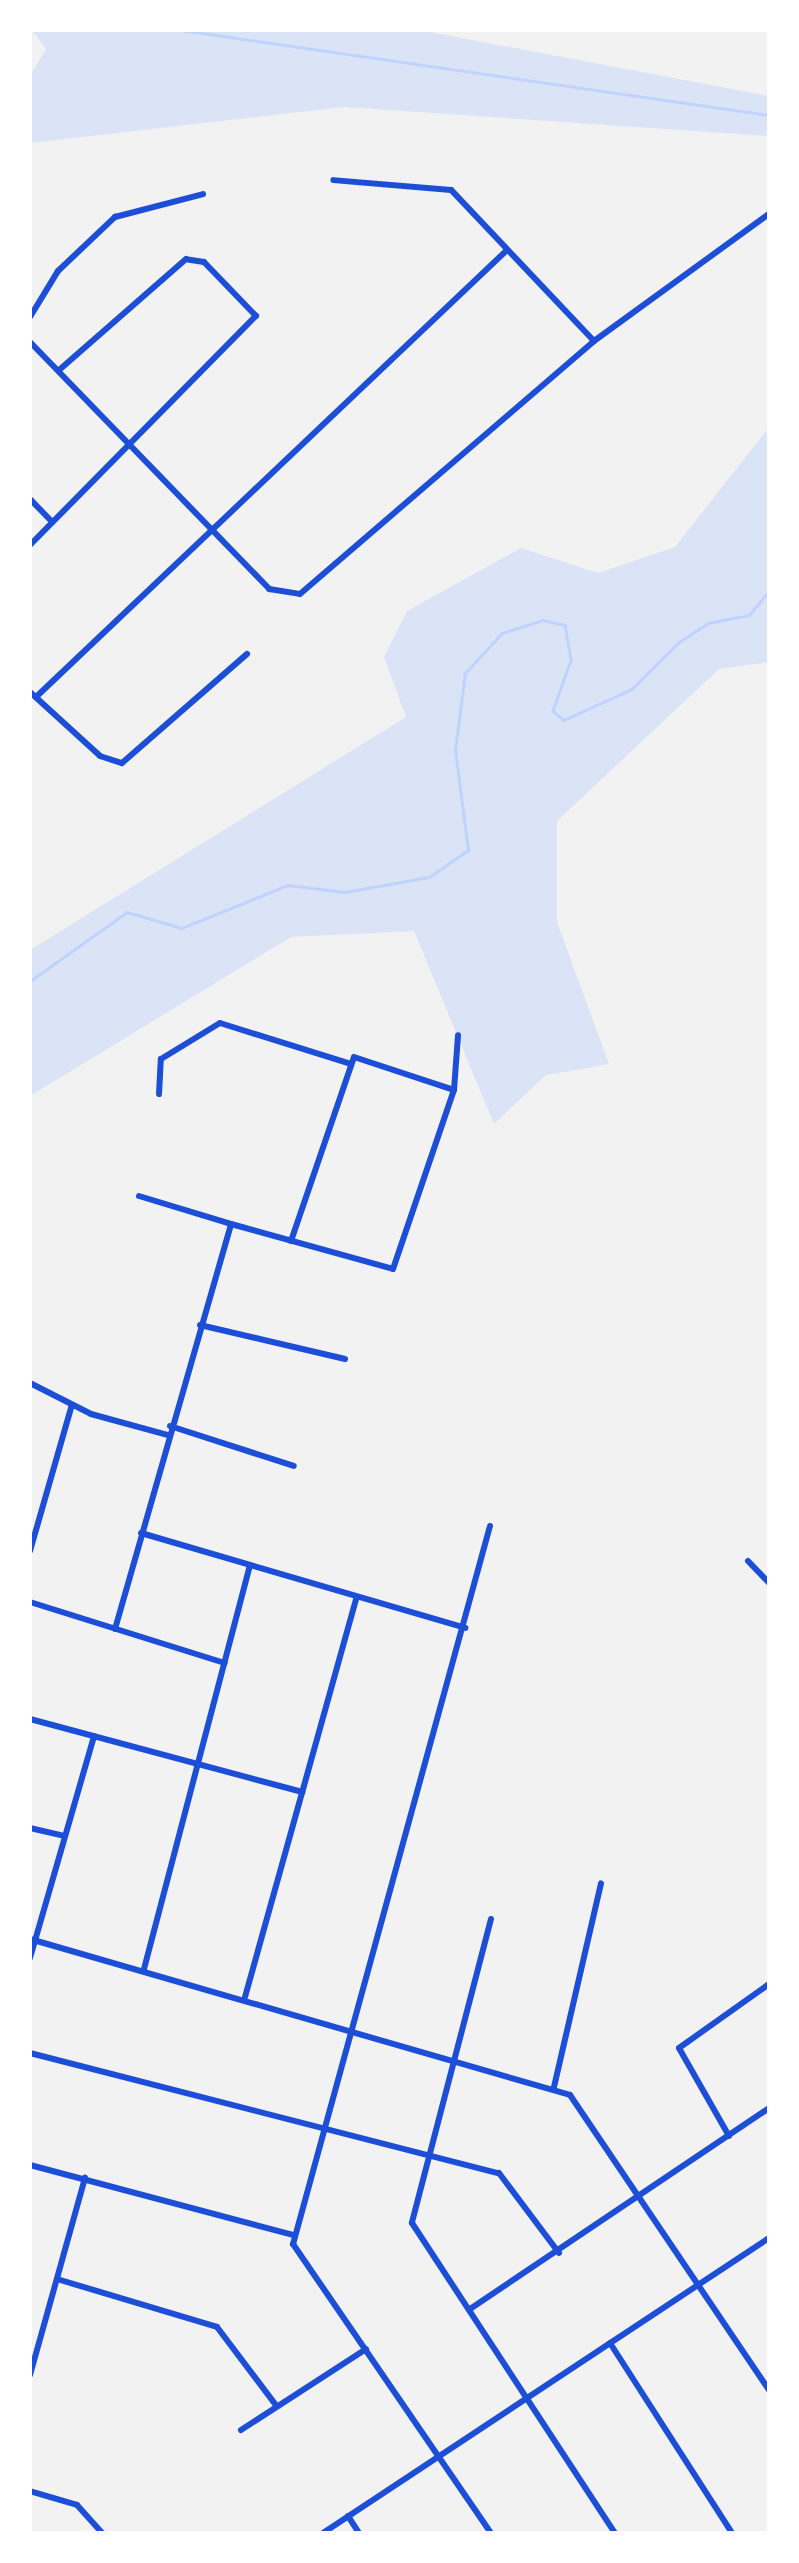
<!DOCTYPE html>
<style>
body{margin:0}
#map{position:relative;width:799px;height:2563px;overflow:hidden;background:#f2f2f2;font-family:"Libre Baskerville",serif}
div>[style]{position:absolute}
.green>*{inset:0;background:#dbe4f7}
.stream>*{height:2.5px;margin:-1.25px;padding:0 1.25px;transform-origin:1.25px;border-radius:1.25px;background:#bfd3fe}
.minor>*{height:6px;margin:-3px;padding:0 3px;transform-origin:3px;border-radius:3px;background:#1d4ed8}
span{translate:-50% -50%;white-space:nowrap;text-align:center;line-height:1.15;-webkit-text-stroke:10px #fff;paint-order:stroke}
.frame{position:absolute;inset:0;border:32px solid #fff;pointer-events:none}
</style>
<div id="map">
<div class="green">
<div style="clip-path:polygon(32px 30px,419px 30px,769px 96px,769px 136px,344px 107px,30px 143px,30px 76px,46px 49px)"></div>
<div style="clip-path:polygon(769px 427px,769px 662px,719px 669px,557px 821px,557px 922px,609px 1064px,546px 1075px,494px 1124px,414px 931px,291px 937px,30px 1096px,30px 950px,406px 717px,384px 657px,407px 611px,521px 548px,598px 573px,675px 547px)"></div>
</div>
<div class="stream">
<div style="left:181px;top:30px;width:594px;rotate:8.23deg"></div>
<div style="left:30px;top:981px;width:119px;rotate:-35.4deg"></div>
<div style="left:127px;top:912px;width:57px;rotate:16.2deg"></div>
<div style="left:182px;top:928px;width:114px;rotate:-22.1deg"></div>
<div style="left:288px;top:885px;width:57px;rotate:7deg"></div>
<div style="left:345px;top:892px;width:85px;rotate:-10.1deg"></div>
<div style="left:429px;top:877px;width:47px;rotate:-34.7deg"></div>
<div style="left:468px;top:850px;width:101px;rotate:-97.4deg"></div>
<div style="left:455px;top:750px;width:78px;rotate:-82.6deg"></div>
<div style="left:465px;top:673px;width:54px;rotate:-47.2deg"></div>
<div style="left:502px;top:633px;width:43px;rotate:-17.6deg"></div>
<div style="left:543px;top:620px;width:23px;rotate:13deg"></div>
<div style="left:565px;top:625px;width:36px;rotate:80deg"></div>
<div style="left:571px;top:660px;width:54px;rotate:109.4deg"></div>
<div style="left:553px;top:711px;width:14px;rotate:39deg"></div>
<div style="left:564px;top:720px;width:75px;rotate:-24.5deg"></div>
<div style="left:632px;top:689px;width:66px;rotate:-45deg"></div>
<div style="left:679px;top:642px;width:35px;rotate:-33deg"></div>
<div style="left:708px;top:623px;width:42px;rotate:-11deg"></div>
<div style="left:749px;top:615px;width:31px;rotate:-50deg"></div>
</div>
<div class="minor">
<div style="left:30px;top:317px;width:54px;rotate:-58.7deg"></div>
<div style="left:58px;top:271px;width:79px;rotate:-43.5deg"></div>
<div style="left:115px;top:217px;width:91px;rotate:-14.6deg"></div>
<div style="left:594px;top:341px;width:216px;rotate:-36deg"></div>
<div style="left:30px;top:342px;width:344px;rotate:45.9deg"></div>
<div style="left:269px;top:589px;width:31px;rotate:9deg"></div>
<div style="left:300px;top:594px;width:388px;rotate:-40.7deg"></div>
<div style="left:594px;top:341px;width:208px;rotate:-133.4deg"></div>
<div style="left:451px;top:190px;width:118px;rotate:-175.2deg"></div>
<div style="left:30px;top:499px;width:32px;rotate:46deg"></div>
<div style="left:30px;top:545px;width:322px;rotate:-45.4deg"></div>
<div style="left:256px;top:316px;width:75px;rotate:-133.9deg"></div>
<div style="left:204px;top:262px;width:18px;rotate:-171deg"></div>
<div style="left:186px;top:259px;width:169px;rotate:138.8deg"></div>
<div style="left:30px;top:692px;width:95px;rotate:42.4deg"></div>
<div style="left:100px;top:756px;width:23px;rotate:18deg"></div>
<div style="left:122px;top:763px;width:166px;rotate:-41.1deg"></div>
<div style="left:36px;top:697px;width:648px;rotate:-43.5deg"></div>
<div style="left:159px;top:1094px;width:35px;rotate:-87deg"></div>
<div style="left:161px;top:1059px;width:69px;rotate:-31.4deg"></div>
<div style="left:220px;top:1023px;width:137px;rotate:17.4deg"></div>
<div style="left:139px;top:1196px;width:96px;rotate:16.9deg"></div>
<div style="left:291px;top:1241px;width:194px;rotate:-71.1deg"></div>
<div style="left:354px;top:1057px;width:105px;rotate:18.3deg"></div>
<div style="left:200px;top:1325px;width:149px;rotate:13.2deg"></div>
<div style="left:30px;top:1383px;width:68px;rotate:26.9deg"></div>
<div style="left:91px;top:1414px;width:80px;rotate:15.3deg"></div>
<div style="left:170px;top:1426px;width:130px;rotate:17.9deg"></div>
<div style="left:490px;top:1526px;width:745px;rotate:105.34deg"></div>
<div style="left:293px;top:2244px;width:350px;rotate:55.6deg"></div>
<div style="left:141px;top:1533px;width:338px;rotate:16.3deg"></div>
<div style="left:30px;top:1551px;width:152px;rotate:-74deg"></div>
<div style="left:748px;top:1561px;width:30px;rotate:46deg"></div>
<div style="left:30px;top:1602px;width:204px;rotate:17.4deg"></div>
<div style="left:115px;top:1629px;width:421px;rotate:-74deg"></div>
<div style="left:231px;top:1224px;width:168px;rotate:15.5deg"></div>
<div style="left:393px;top:1269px;width:189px;rotate:-71.2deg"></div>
<div style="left:454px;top:1090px;width:55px;rotate:-85.8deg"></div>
<div style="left:30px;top:1719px;width:282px;rotate:15deg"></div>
<div style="left:30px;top:1828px;width:35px;rotate:13deg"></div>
<div style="left:491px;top:1919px;width:314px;rotate:104.6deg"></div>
<div style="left:412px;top:2223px;width:371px;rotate:56.8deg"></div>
<div style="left:30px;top:1939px;width:562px;rotate:16.11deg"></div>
<div style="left:570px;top:2095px;width:356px;rotate:56deg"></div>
<div style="left:30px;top:1958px;width:231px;rotate:-73.9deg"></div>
<div style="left:144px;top:1969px;width:417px;rotate:-75.3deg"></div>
<div style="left:245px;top:1997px;width:415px;rotate:-74.4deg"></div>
<div style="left:30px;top:2053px;width:484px;rotate:14.4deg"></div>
<div style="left:499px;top:2173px;width:100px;rotate:53.1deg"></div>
<div style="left:554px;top:2087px;width:209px;rotate:-77deg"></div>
<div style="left:729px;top:2136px;width:101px;rotate:-119.6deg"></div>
<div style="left:679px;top:2048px;width:110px;rotate:-35.4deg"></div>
<div style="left:30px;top:2165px;width:273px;rotate:14.9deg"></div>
<div style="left:57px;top:2279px;width:167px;rotate:16.7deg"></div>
<div style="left:217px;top:2327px;width:96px;rotate:53deg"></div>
<div style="left:470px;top:2309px;width:360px;rotate:-33.9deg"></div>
<div style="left:610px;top:2343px;width:226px;rotate:57.3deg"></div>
<div style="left:30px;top:2375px;width:205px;rotate:-74.4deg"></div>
<div style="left:241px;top:2430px;width:149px;rotate:-32.9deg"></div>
<div style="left:30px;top:2491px;width:49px;rotate:16.6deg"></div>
<div style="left:77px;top:2505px;width:38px;rotate:48deg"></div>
<div style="left:348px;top:2516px;width:20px;rotate:57deg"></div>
<div style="left:323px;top:2533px;width:535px;rotate:-33.48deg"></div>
</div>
<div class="frame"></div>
</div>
